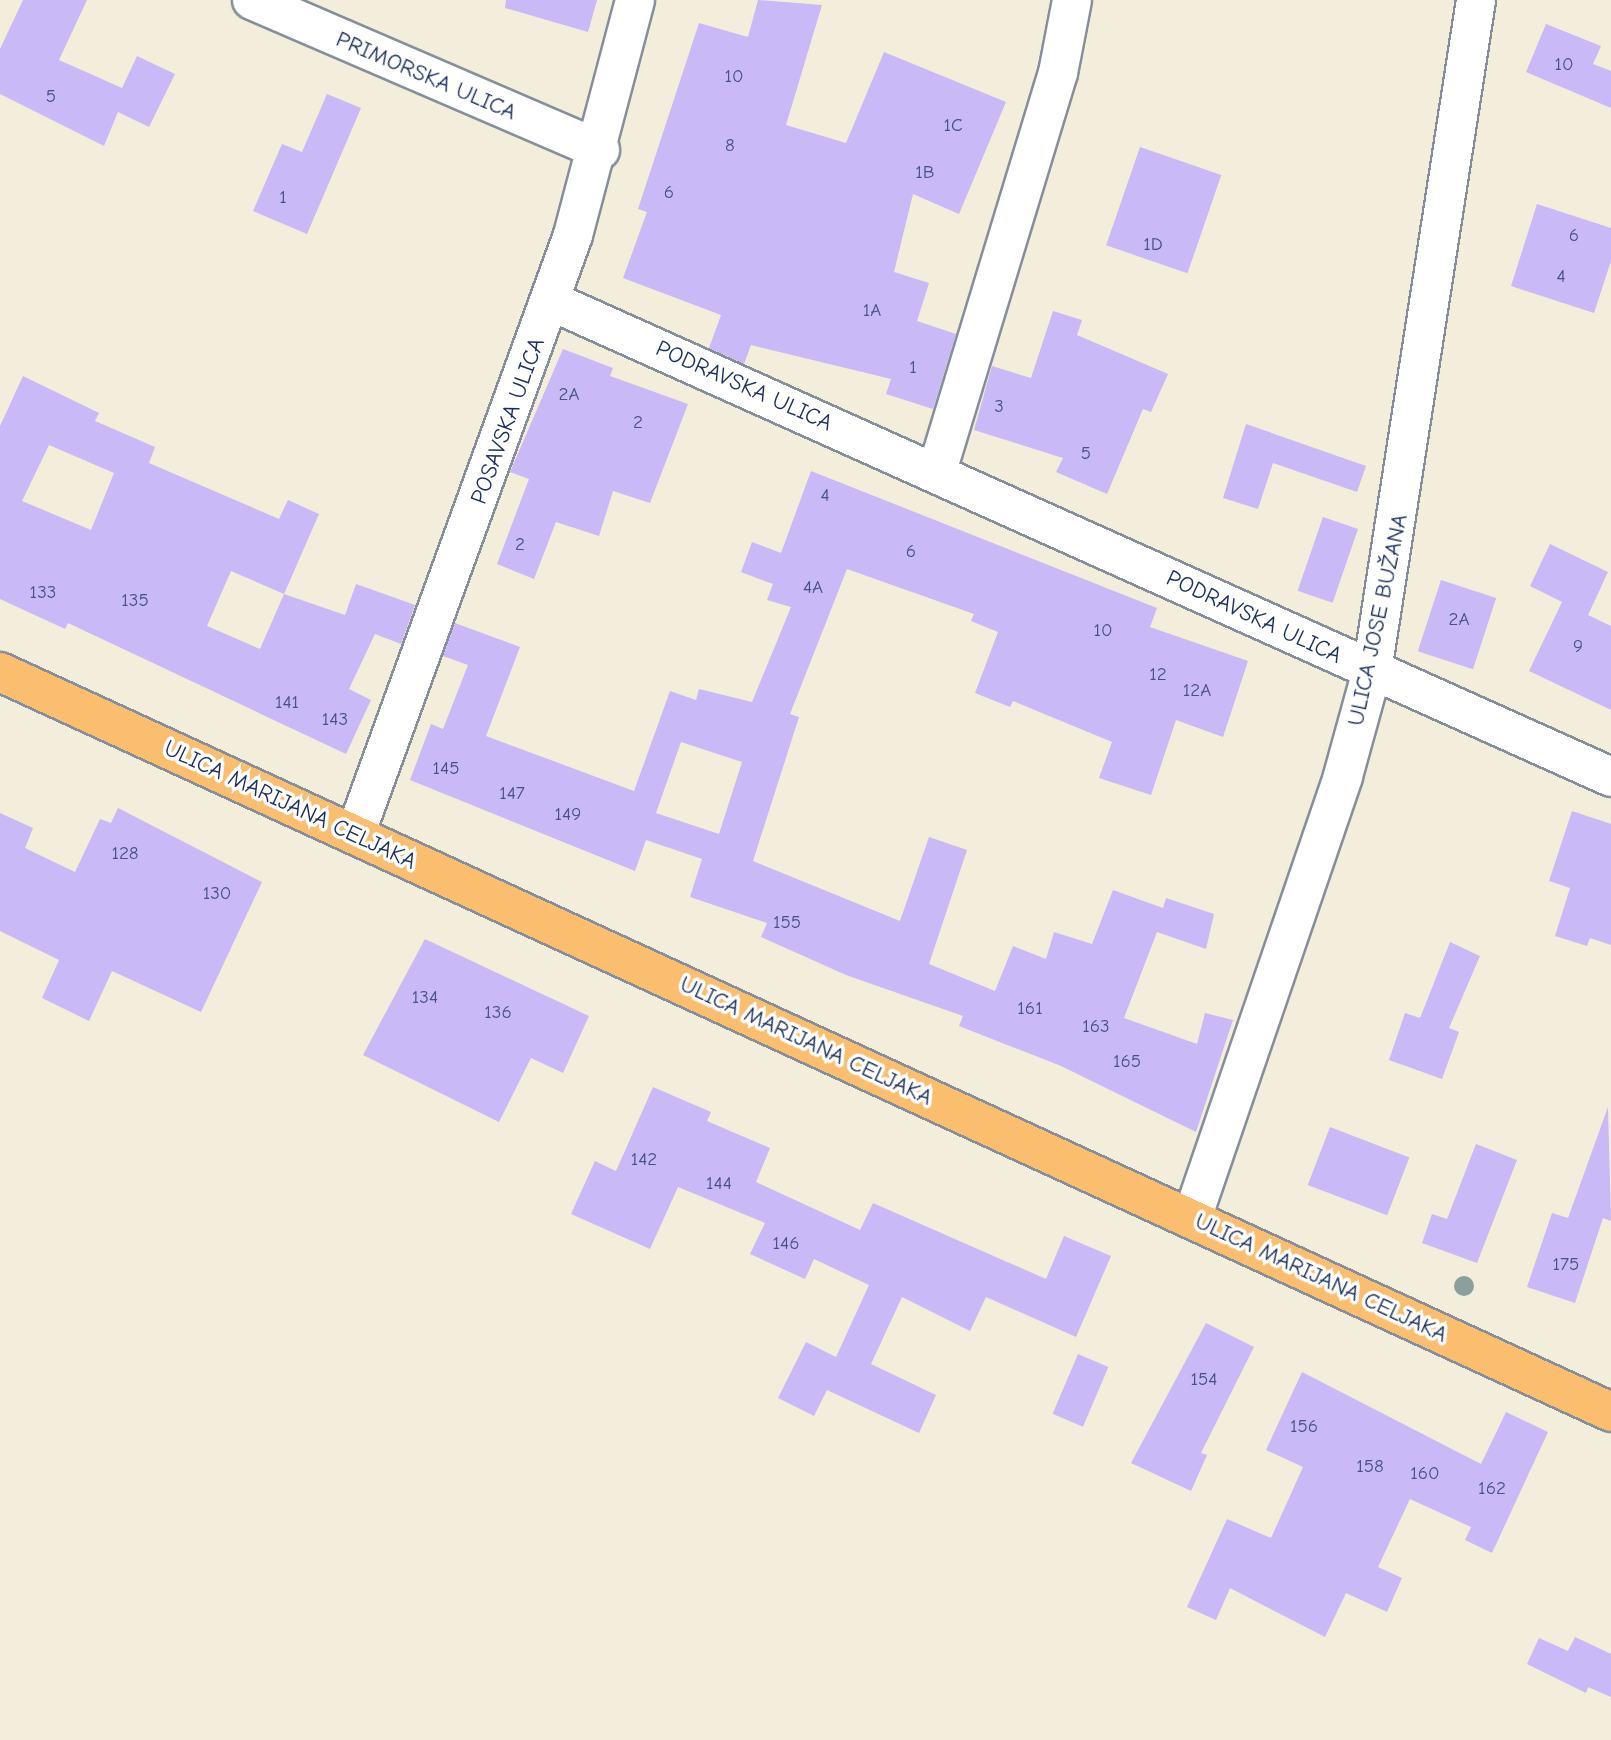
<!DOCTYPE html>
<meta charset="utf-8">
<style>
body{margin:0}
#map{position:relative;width:1611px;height:1740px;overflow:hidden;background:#f2eedb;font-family:"Comic Neue",sans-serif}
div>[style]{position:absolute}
.building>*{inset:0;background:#c9b9f6;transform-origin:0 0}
.roads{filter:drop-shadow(2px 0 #868e9c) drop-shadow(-2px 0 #868e9c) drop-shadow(0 2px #868e9c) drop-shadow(0 -2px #868e9c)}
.minor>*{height:38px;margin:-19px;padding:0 19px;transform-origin:19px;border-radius:19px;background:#fff}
.major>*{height:38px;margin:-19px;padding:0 19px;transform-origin:19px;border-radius:19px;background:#fabe6e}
.trees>*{width:20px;height:20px;margin:-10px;border-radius:50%;background:#8d9f9d}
span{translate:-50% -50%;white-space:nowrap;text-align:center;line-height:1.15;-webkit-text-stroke:7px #fff;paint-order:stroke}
.number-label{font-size:19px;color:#465284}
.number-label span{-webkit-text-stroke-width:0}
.street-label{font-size:23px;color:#1b2f5e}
</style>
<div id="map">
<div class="building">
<div style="clip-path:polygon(23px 0,87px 0,59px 60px,122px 88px,137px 56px,175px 74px,149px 127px,118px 112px,104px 146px,0 94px,0 49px)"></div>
<div style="clip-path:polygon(506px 0,597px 0,588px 32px,505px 8px)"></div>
<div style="clip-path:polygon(758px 0,822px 5px,786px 125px,846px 143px,884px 52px,1006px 102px,959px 214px,913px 194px,894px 272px,929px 283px,917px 321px,956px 334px,933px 409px,886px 394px,891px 379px,751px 345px,744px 364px,709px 348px,721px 315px,623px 278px,647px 212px,638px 209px,699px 23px,748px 37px)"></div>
<div style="clip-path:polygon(1546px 24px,1601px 46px,1593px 64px,1611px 71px,1611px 108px,1526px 72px)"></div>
<div style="clip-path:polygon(327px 94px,361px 108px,307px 234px,253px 211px,282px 144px,302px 152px)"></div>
<div style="left:1140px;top:147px;width:86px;height:104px;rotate:19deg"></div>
<div style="clip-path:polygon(1537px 204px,1611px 228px,1611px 261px,1594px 313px,1511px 286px)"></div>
<div style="clip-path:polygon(1053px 311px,1082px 320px,1077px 335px,1168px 374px,1151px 412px,1143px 409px,1107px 494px,1056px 472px,1063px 458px,974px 430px,992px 366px,1031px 378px)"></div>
<div style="clip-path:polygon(563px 349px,613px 368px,610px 376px,688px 404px,650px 503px,613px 491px,599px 536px,556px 522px,534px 579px,497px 564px,529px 479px,510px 472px)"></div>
<div style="clip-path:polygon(evenodd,23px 376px,99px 413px,95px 421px,155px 447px,149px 463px,279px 519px,288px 500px,319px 514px,284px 594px,345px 615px,356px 584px,415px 605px,401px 644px,375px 634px,349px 689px,371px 700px,346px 754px,68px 623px,65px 629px,0 599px,0 426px,23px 376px,49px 445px,114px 473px,91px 530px,22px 501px,49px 445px,23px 376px,231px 571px,284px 594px,260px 649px,207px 626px,231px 571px)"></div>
<div style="clip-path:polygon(1246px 424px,1366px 466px,1357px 492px,1273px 463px,1258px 509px,1223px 498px)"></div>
<div style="clip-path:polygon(evenodd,811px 471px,1157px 608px,1150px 627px,1248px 661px,1223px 737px,1176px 720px,1151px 795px,1099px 778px,1112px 742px,1013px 701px,1010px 707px,975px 693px,998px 632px,971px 621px,974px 614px,847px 569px,790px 714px,799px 717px,753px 861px,900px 921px,929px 837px,967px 850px,929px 964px,995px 991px,1013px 946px,1046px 959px,1054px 932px,1092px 944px,1113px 890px,1163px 908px,1166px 898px,1214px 914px,1206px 949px,1157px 932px,1124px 1018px,1197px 1044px,1205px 1013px,1233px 1020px,1196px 1132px,1061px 1066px,959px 1026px,963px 1016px,846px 975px,761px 937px,767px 923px,690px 897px,702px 859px,646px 840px,635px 871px,410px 780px,431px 724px,443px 729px,468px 665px,443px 656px,455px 623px,520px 647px,486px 736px,634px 791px,670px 691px,696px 700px,699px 689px,752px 702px,791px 607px,767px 600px,773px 584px,741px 572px,752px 542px,781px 553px,811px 471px,681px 742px,742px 762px,719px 834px,656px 813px,681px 742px)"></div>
<div style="left:1323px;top:517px;width:37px;height:78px;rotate:19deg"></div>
<div style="clip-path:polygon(1550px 544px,1608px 572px,1588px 615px,1611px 626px,1611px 710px,1529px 671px,1562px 602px,1530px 586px)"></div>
<div style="left:1441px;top:580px;width:58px;height:75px;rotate:18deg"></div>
<div style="clip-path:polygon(118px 808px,262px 882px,201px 1012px,112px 971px,89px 1021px,42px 998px,59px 960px,0 931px,0 813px,33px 828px,25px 848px,75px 872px,100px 819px,111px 823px)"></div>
<div style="clip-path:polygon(1572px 811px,1611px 824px,1611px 945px,1590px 938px,1587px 946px,1555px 936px,1570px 888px,1549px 881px)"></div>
<div style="clip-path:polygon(425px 939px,589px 1016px,563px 1073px,531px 1058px,499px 1122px,363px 1055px)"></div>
<div style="clip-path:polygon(1450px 942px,1480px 956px,1449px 1028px,1459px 1032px,1442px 1079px,1389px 1060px,1405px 1013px,1420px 1018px)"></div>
<div style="clip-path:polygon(653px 1087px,711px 1112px,707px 1121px,770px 1148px,756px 1182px,860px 1230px,873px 1203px,1046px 1279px,1064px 1236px,1111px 1256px,1076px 1337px,986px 1297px,970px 1331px,902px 1297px,871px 1364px,936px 1395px,919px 1433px,827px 1390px,814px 1416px,778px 1398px,806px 1342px,836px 1357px,869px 1285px,814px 1259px,805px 1279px,750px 1254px,765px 1223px,678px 1187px,650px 1249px,571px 1214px,595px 1161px,616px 1171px)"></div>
<div style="clip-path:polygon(1608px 1107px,1611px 1221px,1603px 1218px,1575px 1303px,1527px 1287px,1552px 1213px,1568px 1218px)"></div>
<div style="left:1330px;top:1127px;width:85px;height:62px;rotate:21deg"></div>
<div style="clip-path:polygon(1476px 1144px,1517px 1160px,1477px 1263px,1422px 1243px,1432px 1214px,1447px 1219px)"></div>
<div style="clip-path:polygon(1206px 1323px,1254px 1347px,1201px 1453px,1207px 1455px,1191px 1491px,1131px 1463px)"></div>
<div style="left:1078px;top:1354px;width:33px;height:65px;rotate:23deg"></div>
<div style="clip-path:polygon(1302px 1372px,1481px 1464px,1506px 1412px,1548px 1432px,1492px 1553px,1465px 1540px,1471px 1527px,1410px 1499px,1378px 1567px,1402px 1578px,1387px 1612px,1346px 1593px,1325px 1637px,1230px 1588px,1216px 1620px,1187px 1607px,1227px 1519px,1271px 1538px,1303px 1467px,1266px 1450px)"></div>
<div style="clip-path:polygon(1575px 1637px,1611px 1654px,1611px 1697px,1588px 1687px,1586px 1693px,1527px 1664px,1539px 1638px,1568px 1651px)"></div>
</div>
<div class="roads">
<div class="minor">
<div style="left:252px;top:0;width:379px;rotate:23.3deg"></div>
<div style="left:551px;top:301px;width:1162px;rotate:24.18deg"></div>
<div style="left:937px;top:471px;width:416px;rotate:-73.1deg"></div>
<div style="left:1058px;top:73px;width:74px;rotate:-79.1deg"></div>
<div style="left:355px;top:835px;width:638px;rotate:-70.03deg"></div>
<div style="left:573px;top:235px;width:243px;rotate:-75.2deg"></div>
<div style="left:1192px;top:1218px;width:467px;rotate:-71.1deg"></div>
<div style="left:1343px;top:776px;width:109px;rotate:-74.6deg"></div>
<div style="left:1372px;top:671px;width:679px;rotate:-81.19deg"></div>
</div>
<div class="major">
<div style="left:0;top:672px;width:1773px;rotate:24.67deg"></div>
</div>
</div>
<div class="trees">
<div style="left:1464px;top:1286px"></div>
</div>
<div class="number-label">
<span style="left:1564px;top:65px">10</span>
<span style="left:734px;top:77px">10</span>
<span style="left:51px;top:97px">5</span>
<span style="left:953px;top:126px">1C</span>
<span style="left:730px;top:146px">8</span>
<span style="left:925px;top:173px">1B</span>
<span style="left:669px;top:193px">6</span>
<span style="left:283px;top:198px">1</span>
<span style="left:1574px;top:236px">6</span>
<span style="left:1153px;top:245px">1D</span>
<span style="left:1561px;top:277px">4</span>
<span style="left:872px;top:311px">1A</span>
<span style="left:913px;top:368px">1</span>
<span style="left:569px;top:395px">2A</span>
<span style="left:999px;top:407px">3</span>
<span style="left:638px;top:423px">2</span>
<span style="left:1086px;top:454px">5</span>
<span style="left:825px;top:496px">4</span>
<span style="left:520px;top:545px">2</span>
<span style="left:911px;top:552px">6</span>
<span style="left:813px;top:588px">4A</span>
<span style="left:43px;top:593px">133</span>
<span style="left:135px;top:601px">135</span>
<span style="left:1459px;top:620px">2A</span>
<span style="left:1103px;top:631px">10</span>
<span style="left:1578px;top:647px">9</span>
<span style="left:1158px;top:675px">12</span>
<span style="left:1197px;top:691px">12A</span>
<span style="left:287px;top:703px">141</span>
<span style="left:335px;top:720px">143</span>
<span style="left:446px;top:769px">145</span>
<span style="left:512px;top:794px">147</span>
<span style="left:568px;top:815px">149</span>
<span style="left:125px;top:854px">128</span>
<span style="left:217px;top:894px">130</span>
<span style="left:787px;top:923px">155</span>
<span style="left:425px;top:998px">134</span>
<span style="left:1030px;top:1009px">161</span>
<span style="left:498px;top:1013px">136</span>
<span style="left:1096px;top:1027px">163</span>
<span style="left:1127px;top:1062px">165</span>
<span style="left:644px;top:1160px">142</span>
<span style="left:719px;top:1184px">144</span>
<span style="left:786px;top:1244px">146</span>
<span style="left:1566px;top:1265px">175</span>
<span style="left:1204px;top:1380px">154</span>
<span style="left:1304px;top:1427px">156</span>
<span style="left:1370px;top:1467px">158</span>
<span style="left:1425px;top:1474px">160</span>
<span style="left:1492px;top:1489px">162</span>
</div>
<div class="street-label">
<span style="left:426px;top:76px;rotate:23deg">PRIMORSKA ULICA</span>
<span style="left:744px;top:386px;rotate:24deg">PODRAVSKA ULICA</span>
<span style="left:508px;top:421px;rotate:-70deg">POSAVSKA ULICA</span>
<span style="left:1254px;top:617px;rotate:25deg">PODRAVSKA ULICA</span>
<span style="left:1378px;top:620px;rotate:-78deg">ULICA JOSE BUŽANA</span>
<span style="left:290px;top:805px;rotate:25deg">ULICA MARIJANA CELJAKA</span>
<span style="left:806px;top:1041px;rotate:25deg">ULICA MARIJANA CELJAKA</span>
<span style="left:1321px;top:1278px;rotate:25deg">ULICA MARIJANA CELJAKA</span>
</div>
</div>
